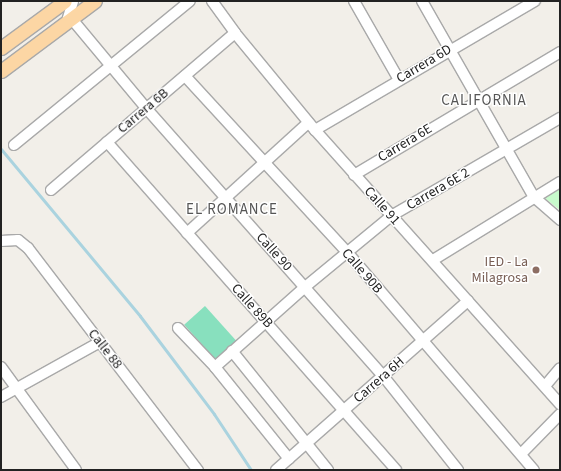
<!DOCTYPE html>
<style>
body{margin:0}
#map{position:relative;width:561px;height:471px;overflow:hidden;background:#f2efe9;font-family:"Source Sans 3",sans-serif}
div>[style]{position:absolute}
.park>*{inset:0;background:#c8facc}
.pitch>*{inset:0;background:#88e0be;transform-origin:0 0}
.stream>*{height:3px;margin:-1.5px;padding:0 1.5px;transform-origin:1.5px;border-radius:1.5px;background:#aad3df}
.roads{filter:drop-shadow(1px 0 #a9a9a9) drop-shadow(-1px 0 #a9a9a9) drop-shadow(0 1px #a9a9a9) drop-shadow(0 -1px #a9a9a9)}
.minor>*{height:10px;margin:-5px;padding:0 5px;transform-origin:5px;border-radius:5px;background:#fff}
.major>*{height:13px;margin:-6.5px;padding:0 6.5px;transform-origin:6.5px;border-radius:6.5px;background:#fcd6a4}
.dots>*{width:11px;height:11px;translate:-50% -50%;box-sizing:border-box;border:2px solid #fff;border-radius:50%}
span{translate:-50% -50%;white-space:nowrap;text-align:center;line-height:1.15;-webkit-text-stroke:3px #fff;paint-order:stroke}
.street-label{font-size:14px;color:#222}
.education-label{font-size:14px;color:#785e54}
.right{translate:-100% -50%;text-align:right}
.neighbourhood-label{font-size:15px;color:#555;letter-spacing:1px}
.frame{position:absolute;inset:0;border:2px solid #222;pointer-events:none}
</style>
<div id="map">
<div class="park">
<div style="clip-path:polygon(560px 186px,560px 210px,542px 196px)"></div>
</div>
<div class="pitch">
<div style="left:205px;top:306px;width:47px;height:28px;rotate:48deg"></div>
</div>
<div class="stream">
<div style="left:1px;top:149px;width:217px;rotate:50.2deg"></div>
<div style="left:140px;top:316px;width:123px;rotate:52.9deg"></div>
<div style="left:214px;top:414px;width:67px;rotate:56.5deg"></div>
</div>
<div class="roads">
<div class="minor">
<div style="left:212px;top:1px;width:39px;rotate:54deg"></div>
<div style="left:235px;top:33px;width:126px;rotate:50.5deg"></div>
<div style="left:315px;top:130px;width:368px;rotate:48.2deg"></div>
<div style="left:354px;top:1px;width:91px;rotate:60.3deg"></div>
<div style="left:422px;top:1px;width:226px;rotate:60.3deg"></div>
<div style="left:534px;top:197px;width:35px;rotate:41deg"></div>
<div style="left:71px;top:18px;width:117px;rotate:50.2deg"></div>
<div style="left:146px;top:108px;width:359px;rotate:48.5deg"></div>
<div style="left:384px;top:377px;width:119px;rotate:51.5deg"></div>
<div style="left:67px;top:21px;width:21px;rotate:-73deg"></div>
<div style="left:185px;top:76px;width:239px;rotate:47.4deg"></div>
<div style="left:347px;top:252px;width:287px;rotate:49.4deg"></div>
<div style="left:315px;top:130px;width:255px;rotate:-30.4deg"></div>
<div style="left:107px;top:142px;width:437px;rotate:48.6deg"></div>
<div style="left:14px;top:145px;width:227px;rotate:-39.3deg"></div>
<div style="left:354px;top:175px;width:240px;rotate:-30.8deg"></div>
<div style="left:51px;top:190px;width:242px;rotate:-40.5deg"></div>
<div style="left:187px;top:233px;width:164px;rotate:-42.3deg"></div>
<div style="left:1px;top:241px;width:17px;rotate:-3deg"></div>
<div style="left:18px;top:240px;width:13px;rotate:39deg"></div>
<div style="left:28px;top:248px;width:280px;rotate:52.6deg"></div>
<div style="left:433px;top:260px;width:149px;rotate:-31.6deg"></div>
<div style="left:178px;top:328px;width:54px;rotate:46.5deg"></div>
<div style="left:215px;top:367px;width:118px;rotate:51.2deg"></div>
<div style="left:232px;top:351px;width:153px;rotate:51.1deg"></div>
<div style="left:1px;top:367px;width:127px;rotate:53.9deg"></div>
<div style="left:215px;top:367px;width:120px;rotate:-41.6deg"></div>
<div style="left:305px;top:287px;width:112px;rotate:-39.5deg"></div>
<div style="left:391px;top:216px;width:195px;rotate:-30.1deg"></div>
<div style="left:545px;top:386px;width:23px;rotate:-50deg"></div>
<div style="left:1px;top:397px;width:113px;rotate:-29.1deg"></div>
<div style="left:521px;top:454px;width:56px;rotate:-45.7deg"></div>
<div style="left:276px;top:470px;width:256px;rotate:-41.4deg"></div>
</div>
<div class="major">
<div style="left:1px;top:48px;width:79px;rotate:-36.3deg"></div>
<div style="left:1px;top:71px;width:117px;rotate:-36.7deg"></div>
</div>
</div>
<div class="dots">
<div style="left:536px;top:270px;background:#8d6e63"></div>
</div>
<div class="street-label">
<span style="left:424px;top:64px;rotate:-31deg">Carrera 6D</span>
<span style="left:143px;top:111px;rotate:-40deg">Carrera 6B</span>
<span style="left:405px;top:143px;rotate:-31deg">Carrera 6E</span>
<span style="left:438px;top:189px;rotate:-30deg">Carrera 6E 2</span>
<span style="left:382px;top:206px;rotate:48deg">Calle 91</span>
<span style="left:274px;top:252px;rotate:48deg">Calle 90</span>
<span style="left:362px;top:271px;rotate:49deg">Calle 90B</span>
<span style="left:252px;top:306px;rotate:48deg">Calle 89B</span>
<span style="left:105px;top:349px;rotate:52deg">Calle 88</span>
<span style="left:379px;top:380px;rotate:-41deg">Carrera 6H</span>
</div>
<div class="education-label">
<span class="right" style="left:528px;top:270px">IED - La<br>Milagrosa</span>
</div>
<div class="neighbourhood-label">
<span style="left:484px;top:101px">CALIFORNIA</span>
<span style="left:232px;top:210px">EL ROMANCE</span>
</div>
<div class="frame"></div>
</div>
